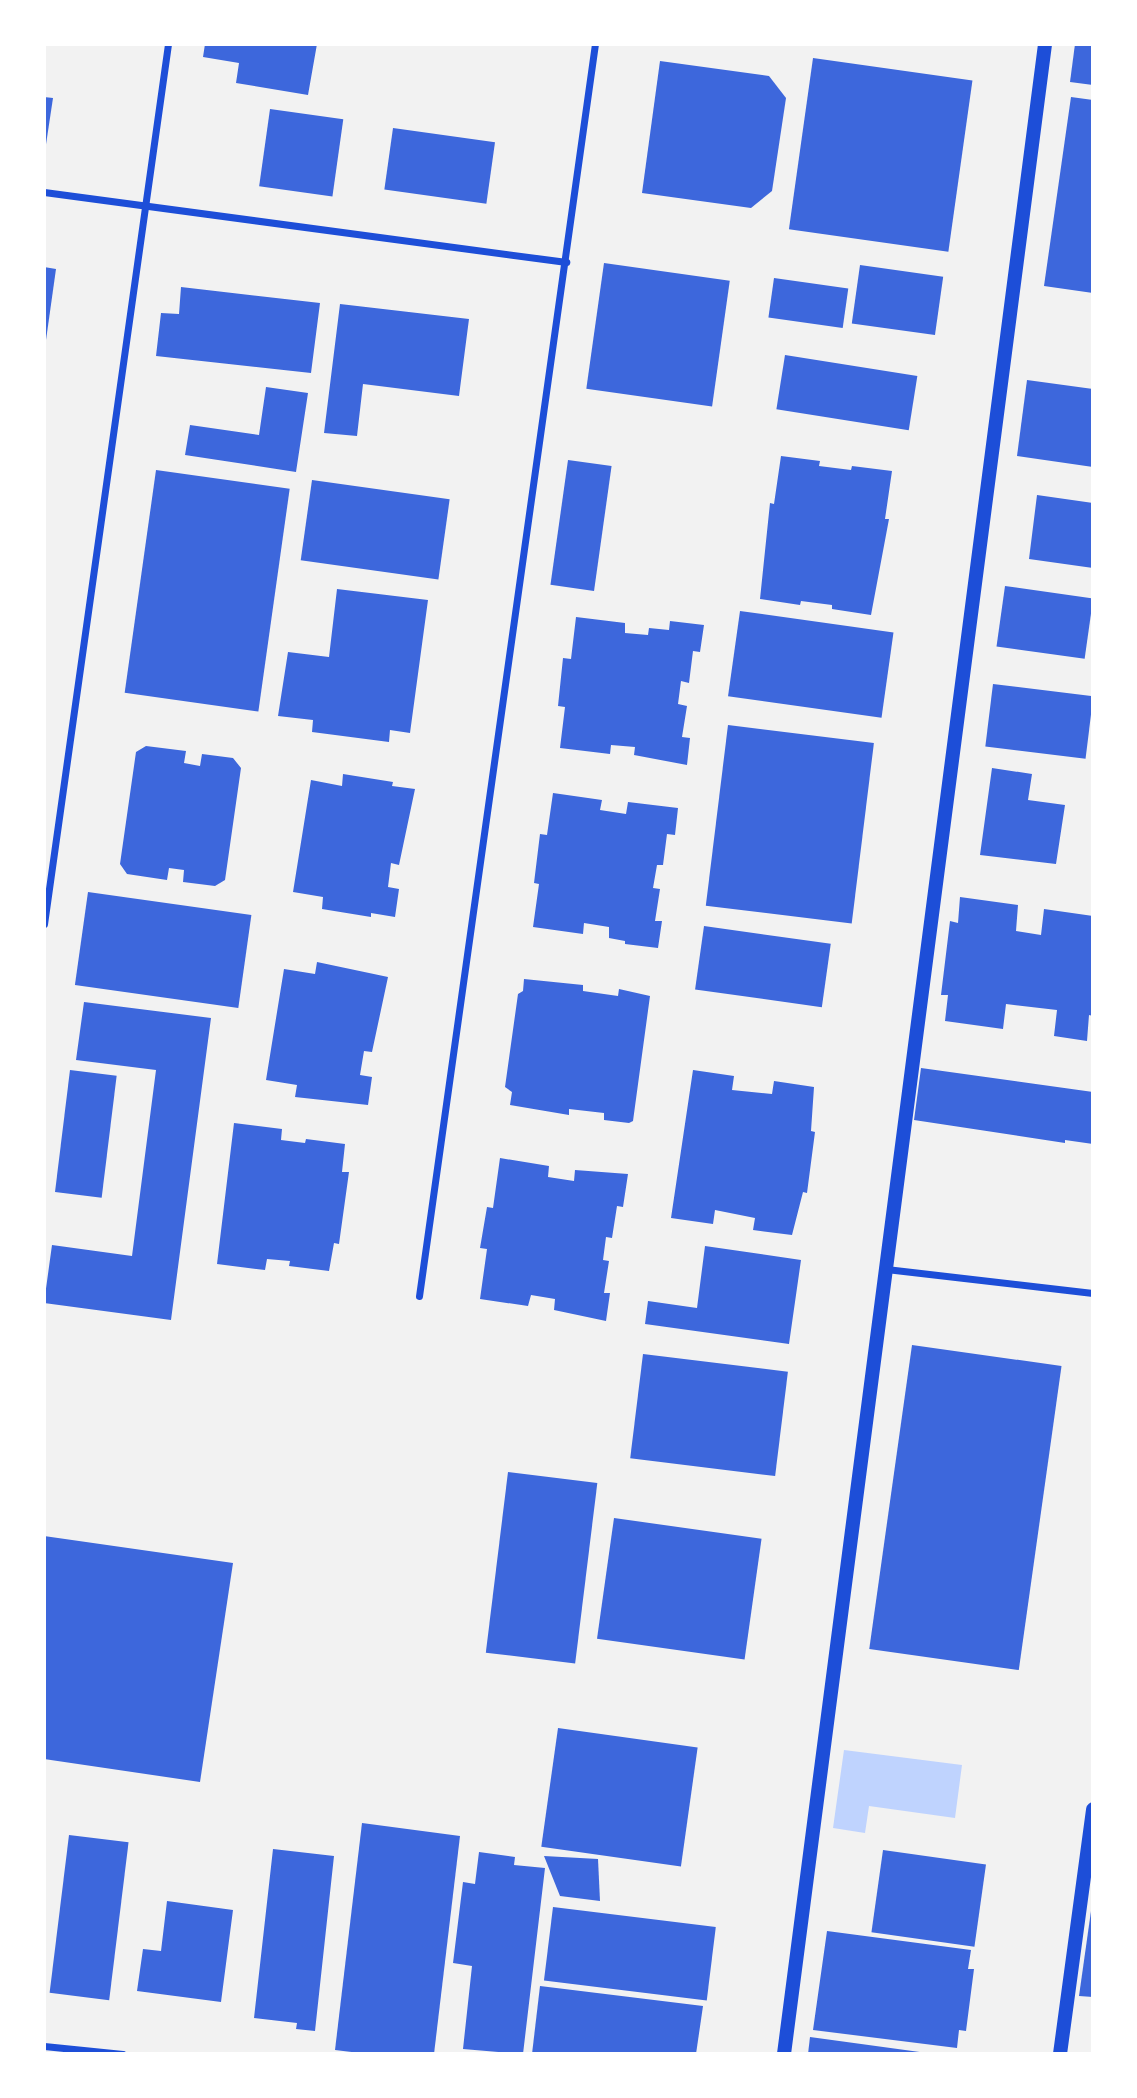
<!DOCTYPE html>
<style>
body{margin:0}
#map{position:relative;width:1137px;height:2098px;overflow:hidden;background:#f2f2f2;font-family:"IBM Plex Sans",sans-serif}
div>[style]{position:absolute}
.water>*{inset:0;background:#bfd3fe}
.building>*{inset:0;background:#3d67dc;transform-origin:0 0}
.minor>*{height:7px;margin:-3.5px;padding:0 3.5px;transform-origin:3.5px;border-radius:3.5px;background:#1d4ed8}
.secondary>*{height:14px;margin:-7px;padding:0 7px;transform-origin:7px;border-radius:7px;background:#1d4ed8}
span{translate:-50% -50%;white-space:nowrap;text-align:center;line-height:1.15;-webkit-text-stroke:6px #fff;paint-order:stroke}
.frame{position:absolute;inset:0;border:46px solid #fff;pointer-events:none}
</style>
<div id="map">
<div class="water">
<div style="clip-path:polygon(844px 1750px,962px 1765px,955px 1818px,869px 1806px,865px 1833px,833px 1828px)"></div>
</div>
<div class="building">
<div style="clip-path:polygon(205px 44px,317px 44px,308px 95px,236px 83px,239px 63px,203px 57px)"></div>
<div style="clip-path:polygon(1075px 44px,1093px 44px,1093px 85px,1070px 82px)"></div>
<div style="left:813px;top:58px;width:161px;height:173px;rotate:8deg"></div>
<div style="clip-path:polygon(660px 61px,769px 76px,786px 98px,772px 191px,751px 208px,642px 193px)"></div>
<div style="clip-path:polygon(44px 97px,53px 98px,45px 151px,44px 151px)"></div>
<div style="clip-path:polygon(1071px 97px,1093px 100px,1093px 293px,1044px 286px)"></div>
<div style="left:270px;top:109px;width:74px;height:78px;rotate:8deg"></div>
<div style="left:393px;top:128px;width:103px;height:62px;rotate:8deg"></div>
<div style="left:604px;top:263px;width:127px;height:127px;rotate:8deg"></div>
<div style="left:860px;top:265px;width:84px;height:59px;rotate:8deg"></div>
<div style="clip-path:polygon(44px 267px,56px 269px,46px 340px,44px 339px)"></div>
<div style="left:774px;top:278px;width:75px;height:40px;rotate:8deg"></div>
<div style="clip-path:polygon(181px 287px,320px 303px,311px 373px,156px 356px,161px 313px,179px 314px)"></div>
<div style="clip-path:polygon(340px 304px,469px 319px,459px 396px,363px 384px,357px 436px,324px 433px)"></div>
<div style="left:785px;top:355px;width:134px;height:55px;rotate:9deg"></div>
<div style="clip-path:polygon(1027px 380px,1093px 389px,1093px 467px,1017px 456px)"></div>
<div style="clip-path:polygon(266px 387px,308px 393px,296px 472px,185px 455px,190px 425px,259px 435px)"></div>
<div style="clip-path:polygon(781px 456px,820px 461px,819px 466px,851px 470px,852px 466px,892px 471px,885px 519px,889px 519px,871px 615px,832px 609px,832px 605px,801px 601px,800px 605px,760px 599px,770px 503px,774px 504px)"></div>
<div style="left:568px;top:460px;width:44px;height:126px;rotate:8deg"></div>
<div style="left:156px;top:470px;width:135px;height:225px;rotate:8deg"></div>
<div style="left:312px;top:480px;width:139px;height:81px;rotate:8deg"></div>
<div style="clip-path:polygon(1037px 495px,1093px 503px,1093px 568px,1029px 559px)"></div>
<div style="left:1005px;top:586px;width:89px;height:61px;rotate:8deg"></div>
<div style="clip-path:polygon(337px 589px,428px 600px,410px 733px,390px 730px,389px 742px,312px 732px,313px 720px,278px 716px,288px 652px,329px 657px)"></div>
<div style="left:740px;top:611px;width:155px;height:86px;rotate:8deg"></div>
<div style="clip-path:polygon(576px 617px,625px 623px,625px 633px,648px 635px,649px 628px,669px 630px,670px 621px,704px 625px,700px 652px,693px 651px,689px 683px,681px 681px,678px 704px,687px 706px,682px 737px,690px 738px,687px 765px,634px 755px,635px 747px,611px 745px,610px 754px,560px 748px,565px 707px,558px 706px,563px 658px,571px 659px)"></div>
<div style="left:993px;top:684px;width:101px;height:63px;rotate:7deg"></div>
<div style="left:728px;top:725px;width:147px;height:182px;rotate:7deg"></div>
<div style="clip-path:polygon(146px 746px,186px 751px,184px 763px,200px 766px,202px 754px,233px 758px,241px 768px,225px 880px,215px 886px,183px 882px,184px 870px,169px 868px,167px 880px,127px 874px,120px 864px,136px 752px)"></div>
<div style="clip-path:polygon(992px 768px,1032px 774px,1028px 800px,1065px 805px,1056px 864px,980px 855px)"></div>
<div style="clip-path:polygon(343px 774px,393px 782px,392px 786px,415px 789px,399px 865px,391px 863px,388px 887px,399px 889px,395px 917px,371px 913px,371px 917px,322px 909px,323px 897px,293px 892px,311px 780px,342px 786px)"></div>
<div style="clip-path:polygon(553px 793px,602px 800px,600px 810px,626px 814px,628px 802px,678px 808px,675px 835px,667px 834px,663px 865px,657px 865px,653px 888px,660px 889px,655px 921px,662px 921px,658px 948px,625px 944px,625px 941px,609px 938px,609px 927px,584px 923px,583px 934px,533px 927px,539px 884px,534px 883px,540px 834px,547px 835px)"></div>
<div style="left:88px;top:892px;width:165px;height:94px;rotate:8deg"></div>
<div style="clip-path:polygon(960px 897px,1018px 905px,1016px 931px,1041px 935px,1044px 909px,1093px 916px,1093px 1016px,1089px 1015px,1087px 1041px,1054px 1036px,1057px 1010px,1006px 1004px,1003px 1029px,945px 1021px,948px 995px,941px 995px,950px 921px,958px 923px)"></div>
<div style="left:704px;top:926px;width:128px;height:64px;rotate:8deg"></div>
<div style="clip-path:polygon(317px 962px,388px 977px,372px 1052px,364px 1051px,360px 1075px,372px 1077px,368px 1105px,295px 1097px,297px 1085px,266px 1080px,284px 969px,315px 974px)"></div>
<div style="clip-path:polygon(524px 979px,583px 985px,583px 991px,618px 996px,619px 989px,650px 996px,633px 1121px,629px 1123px,604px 1120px,604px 1113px,569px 1109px,569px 1115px,510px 1105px,512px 1092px,505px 1087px,518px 994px,523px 991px)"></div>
<div style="clip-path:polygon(84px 1002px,211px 1018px,171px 1320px,44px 1303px,52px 1245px,132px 1256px,156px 1070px,76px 1060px)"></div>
<div style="clip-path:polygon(921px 1068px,1093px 1092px,1093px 1144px,1065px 1140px,1065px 1143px,914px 1120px)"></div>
<div style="left:70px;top:1070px;width:47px;height:123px;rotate:7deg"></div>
<div style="clip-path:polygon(693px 1070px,734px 1076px,732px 1090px,772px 1094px,774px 1081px,814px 1087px,811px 1131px,815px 1132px,807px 1193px,803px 1192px,792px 1235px,753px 1230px,755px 1218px,715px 1210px,713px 1224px,671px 1218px)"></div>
<div style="clip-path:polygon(234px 1123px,282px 1129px,281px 1140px,305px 1143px,306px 1139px,345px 1144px,342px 1172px,349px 1172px,339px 1244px,334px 1243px,329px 1271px,289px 1266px,290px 1261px,267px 1259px,265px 1270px,217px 1264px)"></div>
<div style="clip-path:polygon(500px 1158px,549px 1166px,548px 1177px,574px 1181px,575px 1170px,628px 1174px,623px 1207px,617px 1206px,612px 1238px,606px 1237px,603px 1260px,609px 1261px,604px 1293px,610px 1293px,606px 1321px,554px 1310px,555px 1299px,531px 1295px,528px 1306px,480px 1299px,487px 1249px,480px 1248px,487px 1207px,493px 1208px)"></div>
<div style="clip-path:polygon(705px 1246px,801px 1260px,789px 1344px,645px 1324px,648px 1301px,697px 1308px)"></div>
<div style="left:912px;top:1345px;width:151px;height:307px;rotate:8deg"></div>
<div style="left:643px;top:1354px;width:146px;height:105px;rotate:7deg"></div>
<div style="left:508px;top:1472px;width:90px;height:182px;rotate:7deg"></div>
<div style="left:614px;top:1518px;width:149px;height:122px;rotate:8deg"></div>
<div style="clip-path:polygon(44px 1536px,233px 1563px,200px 1782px,44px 1759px)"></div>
<div style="left:558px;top:1728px;width:141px;height:120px;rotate:8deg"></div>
<div style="clip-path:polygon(362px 1823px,460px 1836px,434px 2054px,368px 2054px,335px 2050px)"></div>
<div style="left:69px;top:1835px;width:60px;height:159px;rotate:7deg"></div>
<div style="clip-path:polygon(273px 1849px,334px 1856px,315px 2031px,296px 2029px,297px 2023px,254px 2018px)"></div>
<div style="left:883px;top:1850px;width:104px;height:83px;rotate:8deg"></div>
<div style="clip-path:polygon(479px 1852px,515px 1857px,514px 1865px,545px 1868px,523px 2054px,463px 2049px,472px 1966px,453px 1963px,463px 1882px,475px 1884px)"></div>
<div style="clip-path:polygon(544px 1856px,598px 1859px,600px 1901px,560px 1896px)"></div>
<div style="clip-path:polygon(167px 1901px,233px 1910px,221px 2002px,137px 1991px,143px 1949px,161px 1951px)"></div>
<div style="clip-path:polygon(1092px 1904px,1093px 1904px,1093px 1997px,1079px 1996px)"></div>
<div style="left:553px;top:1907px;width:164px;height:74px;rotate:7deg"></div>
<div style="clip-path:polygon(827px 1931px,971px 1950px,968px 1969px,974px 1969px,966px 2031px,959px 2030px,957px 2048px,813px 2030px)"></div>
<div style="clip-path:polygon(540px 1986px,703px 2006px,696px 2054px,532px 2054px)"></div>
<div style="clip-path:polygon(810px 2037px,927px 2053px,927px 2054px,808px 2054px)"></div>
</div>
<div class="minor">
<div style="left:44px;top:192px;width:527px;rotate:7.64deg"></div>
<div style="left:44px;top:924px;width:889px;rotate:-81.98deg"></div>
<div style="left:886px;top:1269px;width:208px;rotate:6.6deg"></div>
<div style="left:419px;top:1296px;width:1264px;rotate:-82deg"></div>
<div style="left:44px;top:2046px;width:79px;rotate:5.8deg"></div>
</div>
<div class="secondary">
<div style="left:784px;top:2054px;width:2027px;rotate:-82.6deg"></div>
<div style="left:1060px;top:2054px;width:247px;rotate:-82.3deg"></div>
</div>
<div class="frame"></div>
</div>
